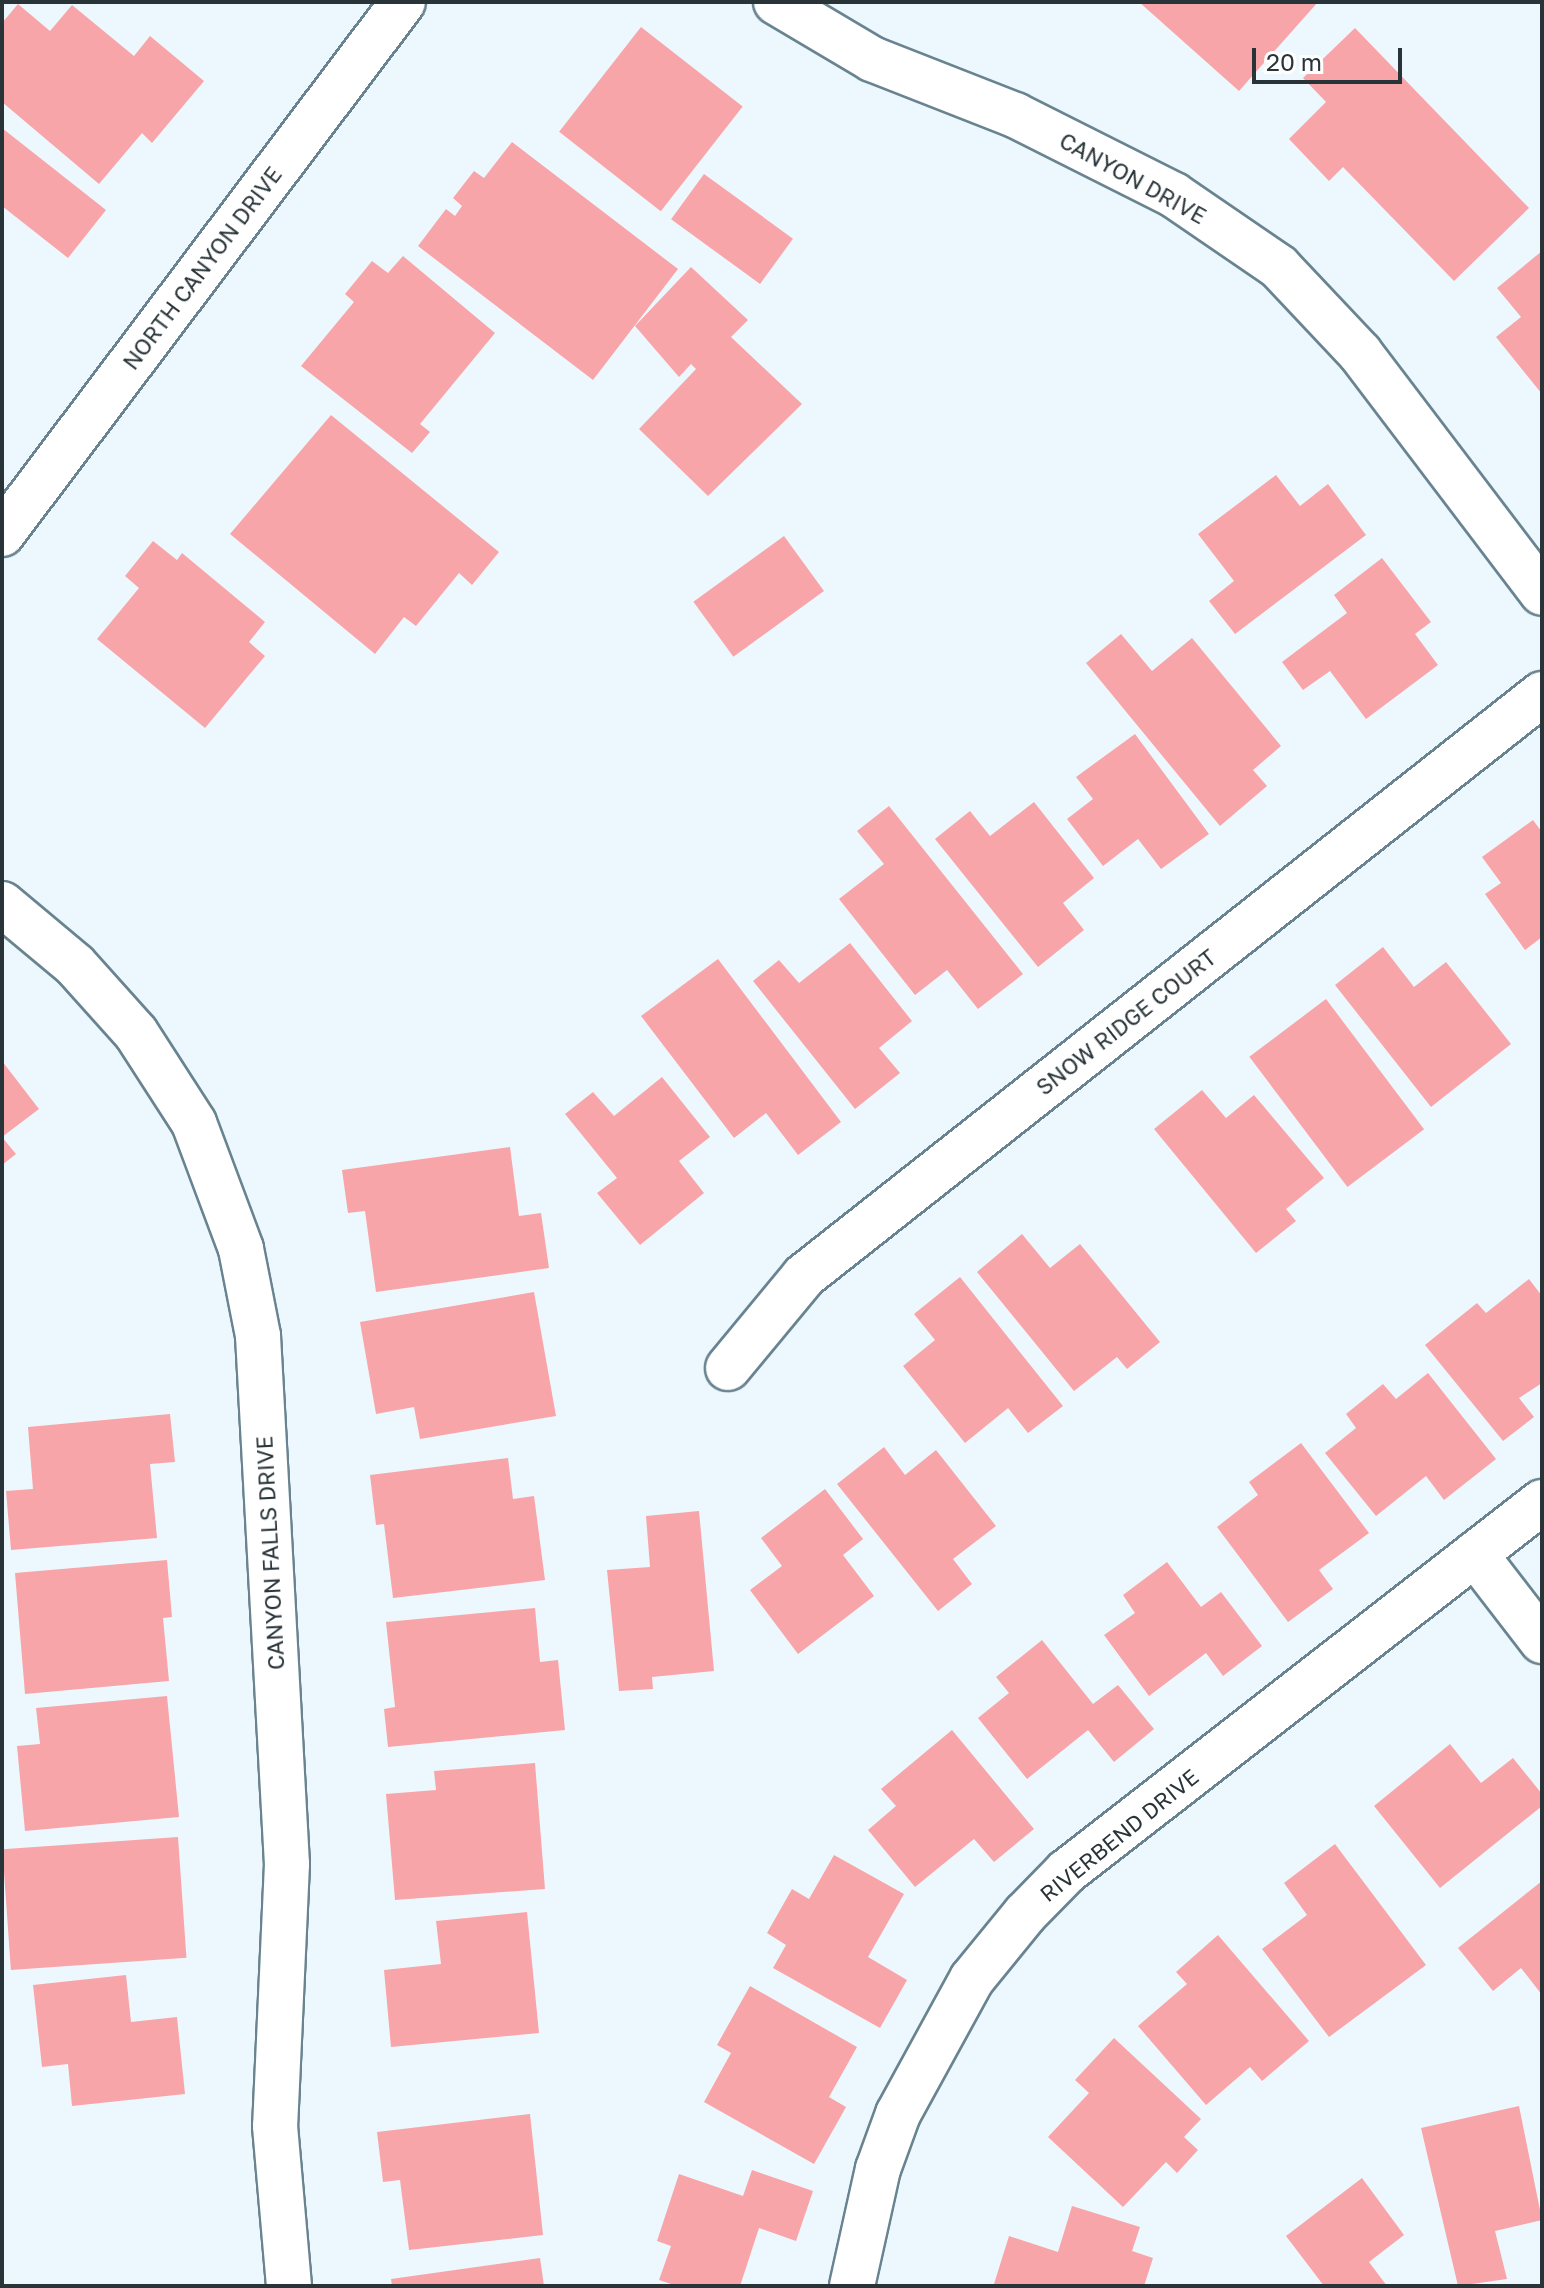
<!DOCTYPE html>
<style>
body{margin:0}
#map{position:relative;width:1544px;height:2288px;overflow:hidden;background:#edf8fe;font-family:"Golos Text",sans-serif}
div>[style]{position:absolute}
.building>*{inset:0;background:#f8a5a9;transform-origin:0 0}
.roads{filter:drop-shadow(2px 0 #698490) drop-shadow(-2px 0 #698490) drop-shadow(0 2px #698490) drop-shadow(0 -2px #698490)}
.street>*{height:44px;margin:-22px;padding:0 22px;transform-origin:22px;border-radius:22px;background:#fff}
span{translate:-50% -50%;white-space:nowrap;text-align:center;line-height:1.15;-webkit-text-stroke:7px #fff;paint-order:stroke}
.street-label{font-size:22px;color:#293439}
.frame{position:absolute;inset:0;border:4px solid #293439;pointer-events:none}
.scale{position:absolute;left:1252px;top:48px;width:150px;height:36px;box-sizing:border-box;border:4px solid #293439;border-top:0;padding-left:10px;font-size:24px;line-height:28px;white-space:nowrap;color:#293439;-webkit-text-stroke:6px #fff;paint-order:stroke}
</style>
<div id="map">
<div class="building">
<div style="clip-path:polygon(1139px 2px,1318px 2px,1239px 91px)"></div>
<div style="clip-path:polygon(18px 4px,50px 31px,72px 5px,134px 56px,150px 36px,204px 81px,152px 143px,142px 133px,99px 184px,2px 102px,2px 23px)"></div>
<div style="left:641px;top:27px;width:129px;height:133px;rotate:38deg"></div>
<div style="clip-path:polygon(1355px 28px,1529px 208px,1454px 281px,1343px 167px,1329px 181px,1289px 139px,1326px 102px,1303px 78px)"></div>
<div style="clip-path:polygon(2px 128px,106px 210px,68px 258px,2px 206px)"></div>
<div style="clip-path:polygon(512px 142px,678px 269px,593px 380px,418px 246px,446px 209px,455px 216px,462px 206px,453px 198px,474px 171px,484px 178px)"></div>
<div style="left:704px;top:174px;width:110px;height:56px;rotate:36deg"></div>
<div style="clip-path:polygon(1542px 251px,1542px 394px,1496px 337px,1521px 317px,1497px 288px)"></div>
<div style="clip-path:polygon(403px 256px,495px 333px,420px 424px,430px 432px,412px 453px,301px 366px,354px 302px,345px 294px,372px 261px,388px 273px)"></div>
<div style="clip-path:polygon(691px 267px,748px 320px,731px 337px,802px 404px,708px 496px,639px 429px,696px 369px,691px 364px,679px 377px,635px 326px)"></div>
<div style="clip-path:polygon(331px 415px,499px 552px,472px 585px,459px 573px,416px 626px,404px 617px,375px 654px,230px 534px)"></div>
<div style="clip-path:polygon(1276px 475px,1300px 506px,1328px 484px,1366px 535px,1235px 634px,1209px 601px,1234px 581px,1198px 534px)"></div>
<div style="left:784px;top:536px;width:68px;height:112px;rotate:54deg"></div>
<div style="clip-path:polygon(153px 541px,177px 560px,182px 553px,265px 622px,249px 642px,265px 656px,205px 728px,97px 639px,139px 588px,125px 576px)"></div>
<div style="clip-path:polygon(1382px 558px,1431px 622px,1415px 634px,1438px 665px,1366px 719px,1330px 671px,1303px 690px,1282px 662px,1347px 613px,1334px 595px)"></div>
<div style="clip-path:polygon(1121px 634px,1152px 671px,1192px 638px,1281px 746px,1253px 770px,1267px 786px,1220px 826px,1086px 663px)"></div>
<div style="clip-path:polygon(1135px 734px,1209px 834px,1161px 869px,1138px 839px,1103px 866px,1067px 819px,1093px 799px,1076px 777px)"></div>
<div style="clip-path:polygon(1034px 802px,1094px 878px,1063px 903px,1084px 930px,1038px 967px,935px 839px,970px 811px,990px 836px)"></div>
<div style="clip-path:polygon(889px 806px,1023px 974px,978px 1009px,947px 970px,915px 995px,839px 899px,884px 864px,857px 831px)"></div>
<div style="clip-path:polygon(1533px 820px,1542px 832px,1542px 937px,1525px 950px,1485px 894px,1501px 883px,1482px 857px)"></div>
<div style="clip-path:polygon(850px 943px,912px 1021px,879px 1048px,900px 1073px,855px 1109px,753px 981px,779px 960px,799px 983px)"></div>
<div style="clip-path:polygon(1383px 947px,1414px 987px,1446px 962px,1511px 1044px,1431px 1107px,1335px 985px)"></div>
<div style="clip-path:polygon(718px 959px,841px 1122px,798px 1155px,766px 1113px,734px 1138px,641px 1016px)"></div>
<div style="left:1326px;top:999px;width:163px;height:96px;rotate:53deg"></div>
<div style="clip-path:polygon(2px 1061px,39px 1109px,2px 1137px,16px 1154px,2px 1165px)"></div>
<div style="clip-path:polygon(662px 1077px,710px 1137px,679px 1161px,704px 1193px,640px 1245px,597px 1193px,617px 1178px,565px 1114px,593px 1092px,614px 1116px)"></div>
<div style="clip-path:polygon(1202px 1090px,1226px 1118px,1254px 1095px,1324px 1178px,1286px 1209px,1296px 1221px,1256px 1253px,1154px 1129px)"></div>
<div style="clip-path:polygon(510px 1147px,519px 1216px,541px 1213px,549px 1268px,376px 1292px,365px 1211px,348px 1213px,342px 1170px)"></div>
<div style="clip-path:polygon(1022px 1234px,1050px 1268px,1080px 1244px,1160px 1342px,1127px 1369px,1117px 1357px,1074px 1391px,977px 1272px)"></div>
<div style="clip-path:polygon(960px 1277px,1063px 1406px,1028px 1433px,1008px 1408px,965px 1443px,903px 1366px,935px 1340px,914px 1314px)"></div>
<div style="clip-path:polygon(1529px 1279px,1542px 1296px,1542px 1383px,1519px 1398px,1534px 1417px,1503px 1441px,1425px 1345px,1477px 1303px,1486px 1313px)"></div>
<div style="clip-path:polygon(534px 1292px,556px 1416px,420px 1439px,414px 1407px,376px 1414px,360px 1322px)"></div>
<div style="clip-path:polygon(1428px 1373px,1496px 1459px,1444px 1500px,1426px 1476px,1376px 1516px,1325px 1453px,1356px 1428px,1346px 1414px,1383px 1384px,1396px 1399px)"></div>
<div style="clip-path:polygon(170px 1414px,175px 1462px,150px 1464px,157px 1538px,11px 1550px,6px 1491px,33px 1489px,28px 1427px)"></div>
<div style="clip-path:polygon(1301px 1443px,1369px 1533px,1319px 1570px,1333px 1589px,1288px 1622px,1217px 1527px,1258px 1495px,1249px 1482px)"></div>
<div style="clip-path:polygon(884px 1447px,905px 1475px,936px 1450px,996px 1526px,953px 1559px,972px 1584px,938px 1611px,837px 1484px)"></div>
<div style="clip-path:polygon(508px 1458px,513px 1499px,534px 1496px,545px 1580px,393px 1598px,384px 1524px,376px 1525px,370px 1475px)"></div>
<div style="clip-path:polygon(825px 1489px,863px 1539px,843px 1555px,874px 1596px,798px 1654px,750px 1590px,782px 1566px,761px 1538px)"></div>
<div style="clip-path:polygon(699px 1511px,714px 1671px,652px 1677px,653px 1689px,619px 1691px,607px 1570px,650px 1567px,646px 1516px)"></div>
<div style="clip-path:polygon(167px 1560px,172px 1617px,163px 1618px,169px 1681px,25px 1694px,15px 1573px)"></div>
<div style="clip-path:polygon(1167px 1562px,1201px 1607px,1221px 1592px,1262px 1646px,1223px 1676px,1206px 1653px,1149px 1696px,1104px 1635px,1135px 1613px,1123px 1595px)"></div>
<div style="clip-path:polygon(535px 1608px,540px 1662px,558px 1660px,565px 1730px,388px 1747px,384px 1709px,395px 1707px,386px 1622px)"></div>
<div style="clip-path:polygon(1042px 1640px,1093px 1704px,1118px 1685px,1154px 1729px,1114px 1762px,1088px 1730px,1027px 1779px,978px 1718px,1009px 1693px,996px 1677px)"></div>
<div style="clip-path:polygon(167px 1696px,179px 1817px,25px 1831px,17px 1746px,40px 1744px,36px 1708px)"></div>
<div style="clip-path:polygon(952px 1730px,1034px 1829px,994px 1862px,974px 1839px,915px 1887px,868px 1830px,896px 1806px,881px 1789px)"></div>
<div style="clip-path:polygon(1450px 1744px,1481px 1783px,1513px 1758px,1542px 1794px,1542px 1806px,1440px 1888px,1374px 1806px)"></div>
<div style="clip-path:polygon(535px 1763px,545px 1889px,395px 1900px,386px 1794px,436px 1790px,434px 1771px)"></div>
<div style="left:178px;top:1837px;width:121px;height:176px;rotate:86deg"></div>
<div style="clip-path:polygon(1335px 1844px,1426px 1965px,1329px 2037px,1262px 1949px,1307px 1915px,1284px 1883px)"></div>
<div style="clip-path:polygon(834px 1855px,904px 1894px,868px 1957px,907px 1980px,880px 2028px,773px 1968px,786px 1945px,767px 1933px,792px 1889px,809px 1899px)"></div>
<div style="clip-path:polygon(1542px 1881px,1542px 1995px,1521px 1968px,1493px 1991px,1458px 1948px)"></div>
<div style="clip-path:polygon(527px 1912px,539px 2033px,391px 2047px,384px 1970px,441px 1964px,436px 1921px)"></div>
<div style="clip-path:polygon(1218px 1935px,1309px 2041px,1262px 2081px,1250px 2067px,1206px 2105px,1138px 2026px,1187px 1984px,1176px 1972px)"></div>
<div style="clip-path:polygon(126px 1975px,131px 2022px,177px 2017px,185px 2094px,72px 2106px,68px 2064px,42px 2067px,33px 1985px)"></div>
<div style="clip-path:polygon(750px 1986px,857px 2047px,829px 2097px,846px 2107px,814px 2164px,704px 2102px,731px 2053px,717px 2045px)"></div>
<div style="clip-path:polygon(1114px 2038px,1201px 2119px,1184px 2137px,1198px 2150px,1177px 2173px,1166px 2162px,1123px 2207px,1048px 2137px,1089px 2093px,1075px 2080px)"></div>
<div style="clip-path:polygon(1519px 2106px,1542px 2220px,1495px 2231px,1507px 2279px,1458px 2286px,1421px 2128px)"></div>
<div style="clip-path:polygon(530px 2114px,543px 2235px,409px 2250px,400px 2180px,383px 2182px,377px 2132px)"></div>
<div style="clip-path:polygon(752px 2170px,813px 2191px,796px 2241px,759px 2228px,740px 2286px,677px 2286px,659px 2280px,671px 2246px,657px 2241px,679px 2174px,743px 2196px)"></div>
<div style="clip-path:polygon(1362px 2178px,1404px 2235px,1369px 2262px,1387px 2286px,1324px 2286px,1286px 2236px)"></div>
<div style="clip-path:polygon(1072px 2206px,1140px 2227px,1132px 2251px,1153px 2258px,1144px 2286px,994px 2284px,1009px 2236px,1058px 2252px)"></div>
<div style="clip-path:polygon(540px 2258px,544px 2286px,392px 2286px,391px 2279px)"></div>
</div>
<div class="roads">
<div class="street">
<div style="left:776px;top:2px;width:112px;rotate:30.7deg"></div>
<div style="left:872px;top:59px;width:154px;rotate:21.4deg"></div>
<div style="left:1015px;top:115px;width:178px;rotate:26.7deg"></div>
<div style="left:1174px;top:195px;width:127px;rotate:34.4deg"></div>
<div style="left:1279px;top:267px;width:118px;rotate:46.7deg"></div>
<div style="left:1360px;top:353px;width:301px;rotate:52.8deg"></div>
<div style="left:2px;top:534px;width:666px;rotate:-52.99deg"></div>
<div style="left:2px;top:904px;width:95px;rotate:39.9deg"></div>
<div style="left:75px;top:965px;width:91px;rotate:48.1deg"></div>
<div style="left:136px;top:1033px;width:107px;rotate:57.2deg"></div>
<div style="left:194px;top:1123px;width:134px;rotate:69.5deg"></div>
<div style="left:241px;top:1249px;width:89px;rotate:78.9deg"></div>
<div style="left:258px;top:1336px;width:529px;rotate:86.86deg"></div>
<div style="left:287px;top:1864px;width:262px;rotate:92.6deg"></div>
<div style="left:275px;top:2126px;width:161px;rotate:85deg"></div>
<div style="left:728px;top:1368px;width:119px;rotate:-50.4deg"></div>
<div style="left:804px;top:1276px;width:940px;rotate:-38.26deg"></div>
<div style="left:1475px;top:1554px;width:110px;rotate:52.4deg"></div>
<div style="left:852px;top:2286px;width:120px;rotate:-77.5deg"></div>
<div style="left:878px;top:2169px;width:59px;rotate:-70deg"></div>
<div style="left:898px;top:2114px;width:154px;rotate:-61.3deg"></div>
<div style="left:972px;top:1979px;width:84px;rotate:-50.8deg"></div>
<div style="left:1025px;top:1914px;width:59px;rotate:-45.7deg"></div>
<div style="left:1066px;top:1872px;width:603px;rotate:-37.86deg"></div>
</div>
</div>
<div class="street-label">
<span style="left:1133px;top:178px;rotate:29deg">CANYON DRIVE</span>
<span style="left:202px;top:268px;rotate:-53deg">NORTH CANYON DRIVE</span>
<span style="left:1126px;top:1022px;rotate:-38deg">SNOW RIDGE COURT</span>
<span style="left:270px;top:1553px;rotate:-93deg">CANYON FALLS DRIVE</span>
<span style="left:1119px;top:1835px;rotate:-39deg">RIVERBEND DRIVE</span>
</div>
<div class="frame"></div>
<div class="scale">20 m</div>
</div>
